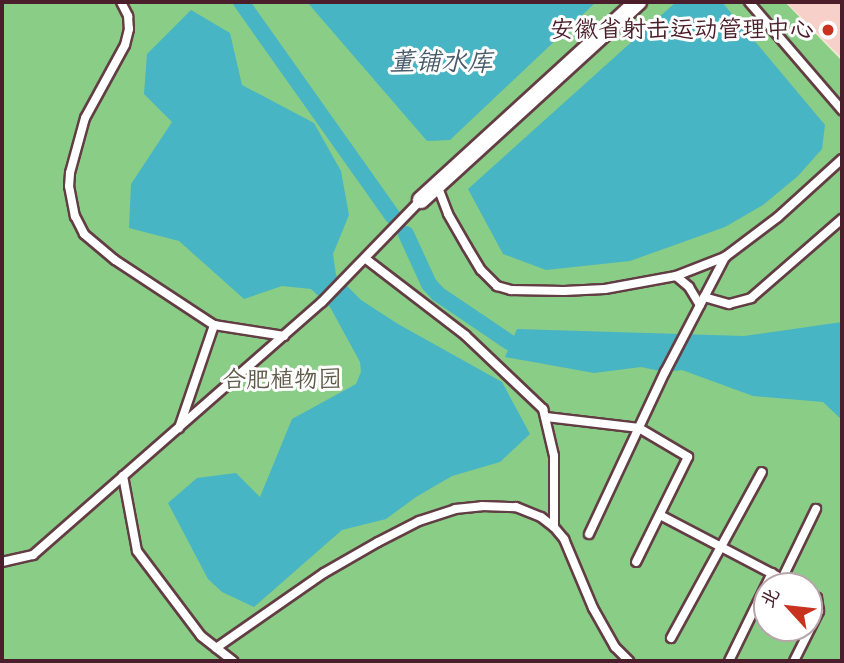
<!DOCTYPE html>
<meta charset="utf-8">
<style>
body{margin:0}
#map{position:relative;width:844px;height:663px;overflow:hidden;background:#f2e9d1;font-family:"Balsamiq Sans","LXGW WenKai TC",sans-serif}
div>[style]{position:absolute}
.built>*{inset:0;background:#f7d1c9}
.green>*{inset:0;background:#89cd86}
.water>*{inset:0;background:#48b5c5}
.canal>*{height:16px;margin:-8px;padding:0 8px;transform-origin:8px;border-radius:8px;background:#48b5c5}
.roads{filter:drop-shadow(2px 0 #633d44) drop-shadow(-2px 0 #633d44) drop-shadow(0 2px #633d44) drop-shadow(0 -2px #633d44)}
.service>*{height:8px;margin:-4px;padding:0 4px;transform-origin:4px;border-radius:4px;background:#fff}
.minor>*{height:16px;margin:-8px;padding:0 8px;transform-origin:8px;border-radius:8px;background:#fff}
.dots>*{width:19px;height:19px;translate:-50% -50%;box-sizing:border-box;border:4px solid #fff;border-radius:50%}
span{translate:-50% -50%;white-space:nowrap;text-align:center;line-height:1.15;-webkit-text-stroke:6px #fff;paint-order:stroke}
.poi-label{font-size:24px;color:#4a1f2b}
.right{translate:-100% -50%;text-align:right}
.park-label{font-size:24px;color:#605c4b}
.water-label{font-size:26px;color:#495b69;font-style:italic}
.frame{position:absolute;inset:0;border:4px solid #4a1f2b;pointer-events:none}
.north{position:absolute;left:753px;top:572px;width:70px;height:70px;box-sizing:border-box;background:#fff;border:2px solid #b7a5aa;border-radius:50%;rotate:297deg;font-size:19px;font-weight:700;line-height:28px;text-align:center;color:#4a1f2b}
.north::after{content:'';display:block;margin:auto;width:24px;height:32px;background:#c8321e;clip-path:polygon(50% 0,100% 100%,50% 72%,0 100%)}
</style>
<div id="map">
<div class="built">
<div style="clip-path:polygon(786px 2px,842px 2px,842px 58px)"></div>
</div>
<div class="green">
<div style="clip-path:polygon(evenodd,2px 2px,785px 2px,842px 61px,842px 661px,2px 661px,2px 2px,767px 586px,809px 586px,809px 628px,767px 628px,767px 586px)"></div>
</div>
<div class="water">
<div style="clip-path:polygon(307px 2px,596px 2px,450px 140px,427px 141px)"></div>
<div style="clip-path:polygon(676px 2px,722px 2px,825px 125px,822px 149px,798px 176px,763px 205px,725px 227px,630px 261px,546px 270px,503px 254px,468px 189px)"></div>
<div style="clip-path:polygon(191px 10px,230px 33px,242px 85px,314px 123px,341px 171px,349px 215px,333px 254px,336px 275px,361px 300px,398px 324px,502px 382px,530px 434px,500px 462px,452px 476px,416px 497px,386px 519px,342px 530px,254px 607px,222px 592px,208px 579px,168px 503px,197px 478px,236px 473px,260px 497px,292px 419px,356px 384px,361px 372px,360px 362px,330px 307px,311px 289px,282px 286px,244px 299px,179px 241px,129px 228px,131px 184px,172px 122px,144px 94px,147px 54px)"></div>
<div style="clip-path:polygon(842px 322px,842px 420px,823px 402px,753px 396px,682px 370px,665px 372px,641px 367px,594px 373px,505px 357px,517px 329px,744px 336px)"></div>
</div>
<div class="canal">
<div style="left:241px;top:2px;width:263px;rotate:54.7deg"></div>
<div style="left:406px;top:234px;width:55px;rotate:65.3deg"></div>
<div style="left:429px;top:284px;width:13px;rotate:48deg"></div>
<div style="left:438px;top:294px;width:86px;rotate:34.1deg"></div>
</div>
<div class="roads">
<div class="service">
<div style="left:121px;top:2px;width:16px;rotate:63deg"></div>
<div style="left:128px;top:16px;width:13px;rotate:86deg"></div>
<div style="left:129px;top:29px;width:16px;rotate:104deg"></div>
<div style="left:125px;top:45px;width:83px;rotate:118.7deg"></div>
<div style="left:85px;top:118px;width:57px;rotate:105.3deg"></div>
<div style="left:70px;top:173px;width:13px;rotate:94deg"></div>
<div style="left:69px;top:186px;width:31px;rotate:79deg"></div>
<div style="left:75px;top:216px;width:20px;rotate:63deg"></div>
<div style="left:84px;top:234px;width:40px;rotate:40deg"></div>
<div style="left:115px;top:260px;width:118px;rotate:33.3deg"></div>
<div style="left:214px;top:325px;width:71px;rotate:8.9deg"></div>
<div style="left:749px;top:2px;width:143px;rotate:49.3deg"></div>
<div style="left:437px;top:185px;width:31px;rotate:69deg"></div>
<div style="left:448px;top:214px;width:38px;rotate:60deg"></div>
<div style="left:467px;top:247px;width:27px;rotate:59deg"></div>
<div style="left:481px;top:270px;width:23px;rotate:45deg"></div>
<div style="left:497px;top:286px;width:15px;rotate:16deg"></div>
<div style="left:511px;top:290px;width:53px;rotate:1.1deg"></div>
<div style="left:564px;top:291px;width:41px;rotate:-2.8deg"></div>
<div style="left:605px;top:289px;width:72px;rotate:-10.4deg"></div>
<div style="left:676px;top:276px;width:53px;rotate:-21.2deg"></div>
<div style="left:725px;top:257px;width:66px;rotate:-37deg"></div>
<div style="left:778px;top:217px;width:86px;rotate:-42.2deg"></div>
<div style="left:366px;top:259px;width:125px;rotate:37.5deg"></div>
<div style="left:465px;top:335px;width:108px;rotate:43.5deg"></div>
<div style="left:543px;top:409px;width:48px;rotate:76.8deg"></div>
<div style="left:554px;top:456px;width:71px;rotate:90deg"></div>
<div style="left:676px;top:276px;width:17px;rotate:40deg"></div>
<div style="left:689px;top:287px;width:21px;rotate:59deg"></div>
<div style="left:704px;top:297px;width:26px;rotate:16deg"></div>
<div style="left:729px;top:304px;width:23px;rotate:-15deg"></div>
<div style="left:751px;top:298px;width:121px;rotate:-41deg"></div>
<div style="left:546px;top:417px;width:94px;rotate:6.7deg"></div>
<div style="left:639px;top:428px;width:57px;rotate:30.6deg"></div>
<div style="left:688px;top:457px;width:117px;rotate:116.3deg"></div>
<div style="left:179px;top:428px;width:109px;rotate:-71.2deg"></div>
<div style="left:123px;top:476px;width:76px;rotate:79.4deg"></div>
<div style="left:137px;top:551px;width:106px;rotate:53deg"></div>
<div style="left:201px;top:636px;width:41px;rotate:38deg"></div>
<div style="left:660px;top:515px;width:153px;rotate:27.6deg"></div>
<div style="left:589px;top:534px;width:179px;rotate:-64.9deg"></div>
<div style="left:665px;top:372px;width:130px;rotate:-62.4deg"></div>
<div style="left:2px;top:562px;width:32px;rotate:-13deg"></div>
<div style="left:33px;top:555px;width:384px;rotate:-41.2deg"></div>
<div style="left:322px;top:302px;width:142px;rotate:-45.9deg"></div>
<div style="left:782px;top:579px;width:78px;rotate:-64.1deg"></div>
<div style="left:671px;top:638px;width:189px;rotate:-61.3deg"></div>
<div style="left:216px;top:648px;width:131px;rotate:-34.8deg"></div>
<div style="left:324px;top:573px;width:62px;rotate:-29.9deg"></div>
<div style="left:378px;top:542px;width:46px;rotate:-27.1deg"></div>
<div style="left:419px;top:521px;width:38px;rotate:-18deg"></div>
<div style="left:455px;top:509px;width:27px;rotate:-6deg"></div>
<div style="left:482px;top:506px;width:34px;rotate:2deg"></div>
<div style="left:516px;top:507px;width:27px;rotate:22deg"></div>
<div style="left:541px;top:517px;width:16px;rotate:38deg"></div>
<div style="left:554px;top:527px;width:16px;rotate:50deg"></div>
<div style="left:564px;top:539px;width:75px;rotate:67.2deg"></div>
<div style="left:593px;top:608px;width:45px;rotate:60.6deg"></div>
<div style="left:615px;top:647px;width:20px;rotate:45deg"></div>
<div style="left:729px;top:661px;width:98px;rotate:-64deg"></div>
<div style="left:794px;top:661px;width:56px;rotate:-63.4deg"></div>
<div style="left:819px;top:611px;width:13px;rotate:-99deg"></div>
<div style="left:817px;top:598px;width:9px;rotate:-148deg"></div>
</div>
<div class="minor">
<div style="left:421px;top:200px;width:294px;rotate:-42.4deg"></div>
</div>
</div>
<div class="dots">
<div style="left:828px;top:30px;background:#c8321e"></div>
</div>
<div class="poi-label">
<span class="right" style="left:814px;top:30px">安徽省射击运动管理中心</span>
</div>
<div class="park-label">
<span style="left:282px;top:380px">合肥植物园</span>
</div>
<div class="water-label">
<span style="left:441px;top:63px">董铺水库</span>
</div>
<div class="frame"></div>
<div class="north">北</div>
</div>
